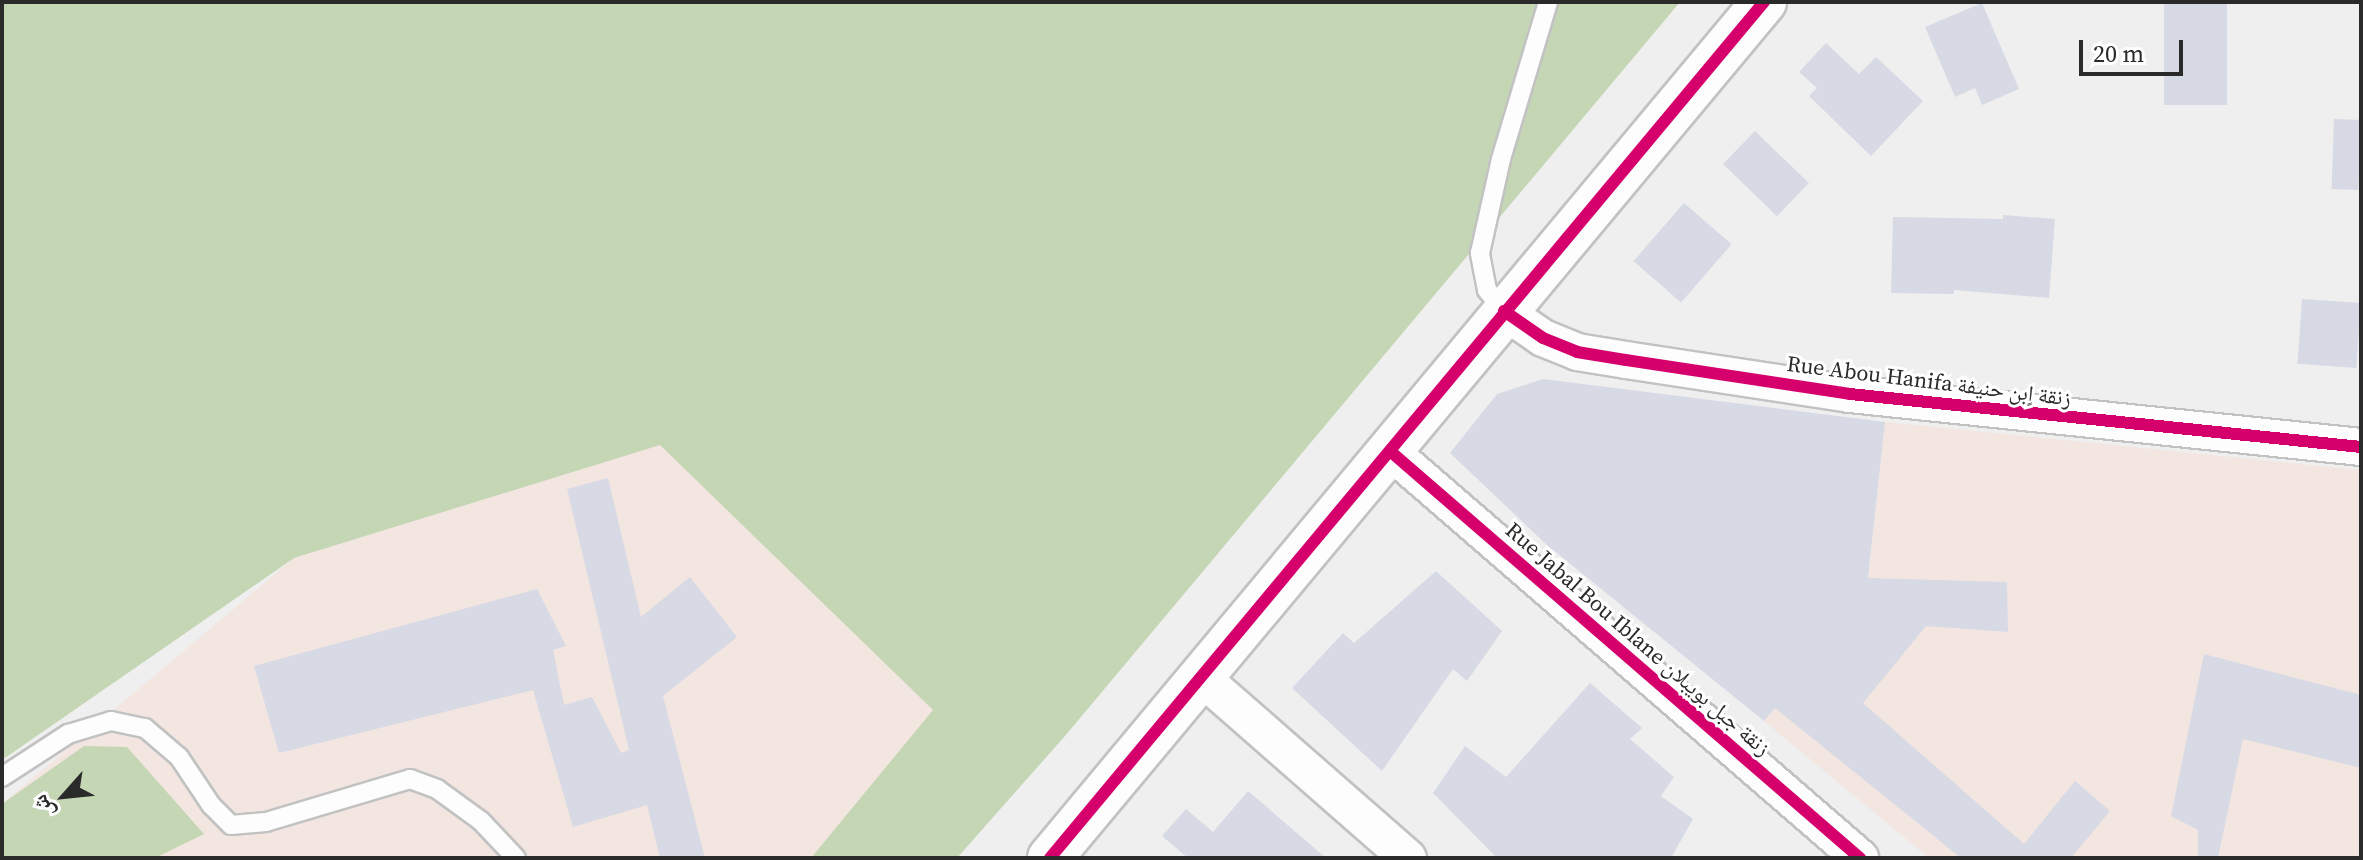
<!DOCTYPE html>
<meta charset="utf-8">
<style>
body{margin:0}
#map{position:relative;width:2363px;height:860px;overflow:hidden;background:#efefef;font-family:"Source Serif 4","Noto Naskh Arabic",serif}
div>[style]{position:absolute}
.education>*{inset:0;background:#f3e6e1}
.forest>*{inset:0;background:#c4d6b4}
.building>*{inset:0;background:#d7d9e5;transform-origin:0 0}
.roads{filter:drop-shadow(2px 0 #c2c2c2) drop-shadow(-2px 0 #c2c2c2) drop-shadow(0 2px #c2c2c2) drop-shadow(0 -2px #c2c2c2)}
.lane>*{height:18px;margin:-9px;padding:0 9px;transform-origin:9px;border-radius:9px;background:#fdfdfd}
.street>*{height:36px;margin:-18px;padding:0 18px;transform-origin:18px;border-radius:18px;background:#fdfdfd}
.secondary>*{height:44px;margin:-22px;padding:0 22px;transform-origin:22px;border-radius:22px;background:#fdfdfd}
.cycleway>*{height:12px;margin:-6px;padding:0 6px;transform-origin:6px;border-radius:6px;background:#d6006c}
span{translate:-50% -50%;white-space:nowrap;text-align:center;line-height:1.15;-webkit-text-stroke:6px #fff;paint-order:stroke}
.street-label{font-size:22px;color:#2a2a2b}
.frame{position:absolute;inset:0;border:4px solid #2a2a2b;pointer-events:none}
.north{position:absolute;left:24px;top:756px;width:80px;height:80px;-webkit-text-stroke:6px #fff;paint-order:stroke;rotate:243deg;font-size:22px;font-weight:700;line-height:32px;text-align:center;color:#2a2a2b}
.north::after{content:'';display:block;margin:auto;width:28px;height:36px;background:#2a2a2b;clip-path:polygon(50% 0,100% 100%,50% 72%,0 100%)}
.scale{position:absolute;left:2079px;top:40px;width:104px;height:36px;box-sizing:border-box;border:4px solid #2a2a2b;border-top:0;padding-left:10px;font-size:24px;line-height:28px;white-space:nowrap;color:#2a2a2b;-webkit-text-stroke:6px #fff;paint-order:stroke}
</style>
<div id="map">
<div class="education">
<div style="clip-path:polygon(1885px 422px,2361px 470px,2361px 858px,1929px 858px,1764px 721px,1865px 609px)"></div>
<div style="clip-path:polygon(660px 444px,933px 710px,822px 858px,2px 858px,2px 804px,294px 558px)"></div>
</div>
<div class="forest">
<div style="clip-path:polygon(2px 2px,1680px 2px,1065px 736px,957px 858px,811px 858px,933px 710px,660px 445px,294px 558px,2px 760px)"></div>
<div style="clip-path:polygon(84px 746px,127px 747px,204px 834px,155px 858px,2px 858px,2px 804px)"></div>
</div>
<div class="building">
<div style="left:2164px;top:2px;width:63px;height:103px"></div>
<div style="clip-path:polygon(1982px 3px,2019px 89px,1982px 105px,1975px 88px,1955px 97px,1925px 27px)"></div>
<div style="clip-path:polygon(1826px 43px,1859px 74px,1876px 57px,1923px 101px,1871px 156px,1809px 96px,1817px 88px,1799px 72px)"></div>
<div style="left:2334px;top:119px;width:27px;height:70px;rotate:2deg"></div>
<div style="left:1755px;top:131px;width:75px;height:46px;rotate:44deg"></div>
<div style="left:1684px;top:203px;width:63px;height:77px;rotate:41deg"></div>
<div style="clip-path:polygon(2003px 215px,2055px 219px,2049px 298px,1954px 290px,1954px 294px,1891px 293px,1893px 217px,2003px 219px)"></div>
<div style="left:2302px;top:299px;width:59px;height:65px;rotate:4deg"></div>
<div style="clip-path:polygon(1543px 379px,1885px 422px,1868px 578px,2007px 582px,2008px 632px,1926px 626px,1863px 703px,2024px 844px,2075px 781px,2110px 811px,2071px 858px,1961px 858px,1775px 708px,1764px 721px,1547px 545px,1450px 453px,1497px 394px)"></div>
<div style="clip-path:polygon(608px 478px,641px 617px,690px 577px,737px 637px,663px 696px,705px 858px,660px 858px,647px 805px,573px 827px,533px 690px,279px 753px,254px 666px,537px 589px,566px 646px,553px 650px,564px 705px,592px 697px,621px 753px,629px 750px,567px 489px)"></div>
<div style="clip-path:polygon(1436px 571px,1502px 631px,1467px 681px,1453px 669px,1382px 771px,1292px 688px,1343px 633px,1354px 643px)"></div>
<div style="clip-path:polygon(2204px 654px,2361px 695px,2361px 768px,2243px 739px,2218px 858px,2198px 858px,2198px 830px,2171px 816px)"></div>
<div style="clip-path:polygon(1590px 683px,1642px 728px,1630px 739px,1674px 777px,1661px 796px,1693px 819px,1671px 858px,1497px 858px,1433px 793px,1465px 746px,1506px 777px)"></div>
<div style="clip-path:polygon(1248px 791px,1326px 858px,1188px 858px,1162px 836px,1186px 809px,1213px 832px)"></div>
</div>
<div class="roads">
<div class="lane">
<div style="left:1504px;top:311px;width:27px;rotate:-129deg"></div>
<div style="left:1487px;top:290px;width:38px;rotate:-101deg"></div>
<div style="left:1480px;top:253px;width:96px;rotate:-77.4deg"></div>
<div style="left:1501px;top:159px;width:164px;rotate:-73.3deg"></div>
<div style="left:2px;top:777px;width:79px;rotate:-33.1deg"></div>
<div style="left:68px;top:734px;width:45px;rotate:-16.8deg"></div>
<div style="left:111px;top:721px;width:35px;rotate:12deg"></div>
<div style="left:145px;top:728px;width:45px;rotate:40.5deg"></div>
<div style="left:179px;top:757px;width:58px;rotate:56.3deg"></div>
<div style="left:211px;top:805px;width:28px;rotate:45deg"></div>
<div style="left:231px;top:825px;width:35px;rotate:-5deg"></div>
<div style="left:266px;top:822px;width:150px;rotate:-16.6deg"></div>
<div style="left:410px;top:779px;width:29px;rotate:20deg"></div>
<div style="left:437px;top:789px;width:54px;rotate:36deg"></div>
<div style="left:481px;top:821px;width:51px;rotate:46.6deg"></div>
</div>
<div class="street">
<div style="left:1504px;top:311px;width:47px;rotate:34.7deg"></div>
<div style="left:1543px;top:338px;width:37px;rotate:22deg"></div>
<div style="left:1577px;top:352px;width:50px;rotate:9.3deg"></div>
<div style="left:1626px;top:360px;width:227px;rotate:8.6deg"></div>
<div style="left:1850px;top:394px;width:514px;rotate:5.92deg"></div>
<div style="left:1390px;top:451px;width:622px;rotate:40.89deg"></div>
<div style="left:1201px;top:677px;width:275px;rotate:41.2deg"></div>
</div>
<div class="secondary">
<div style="left:1050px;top:858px;width:1115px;rotate:-50.17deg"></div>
</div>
</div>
<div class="cycleway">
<div style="left:1504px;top:311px;width:47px;rotate:34.7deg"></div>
<div style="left:1543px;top:338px;width:37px;rotate:22deg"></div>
<div style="left:1577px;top:352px;width:50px;rotate:9.3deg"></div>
<div style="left:1626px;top:360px;width:227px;rotate:8.6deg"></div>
<div style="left:1850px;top:394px;width:514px;rotate:5.92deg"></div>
<div style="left:1390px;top:451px;width:622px;rotate:40.89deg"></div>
<div style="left:1050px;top:858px;width:1115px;rotate:-50.17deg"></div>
</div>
<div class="street-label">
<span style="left:1929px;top:381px;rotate:7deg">Rue Abou Hanifa زنقة اٍبن حنيفة</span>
<span style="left:1638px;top:639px;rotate:41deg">Rue Jabal Bou Iblane زنقة جبل بويبلان</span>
</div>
<div class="frame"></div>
<div class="north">ش</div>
<div class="scale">20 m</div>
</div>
